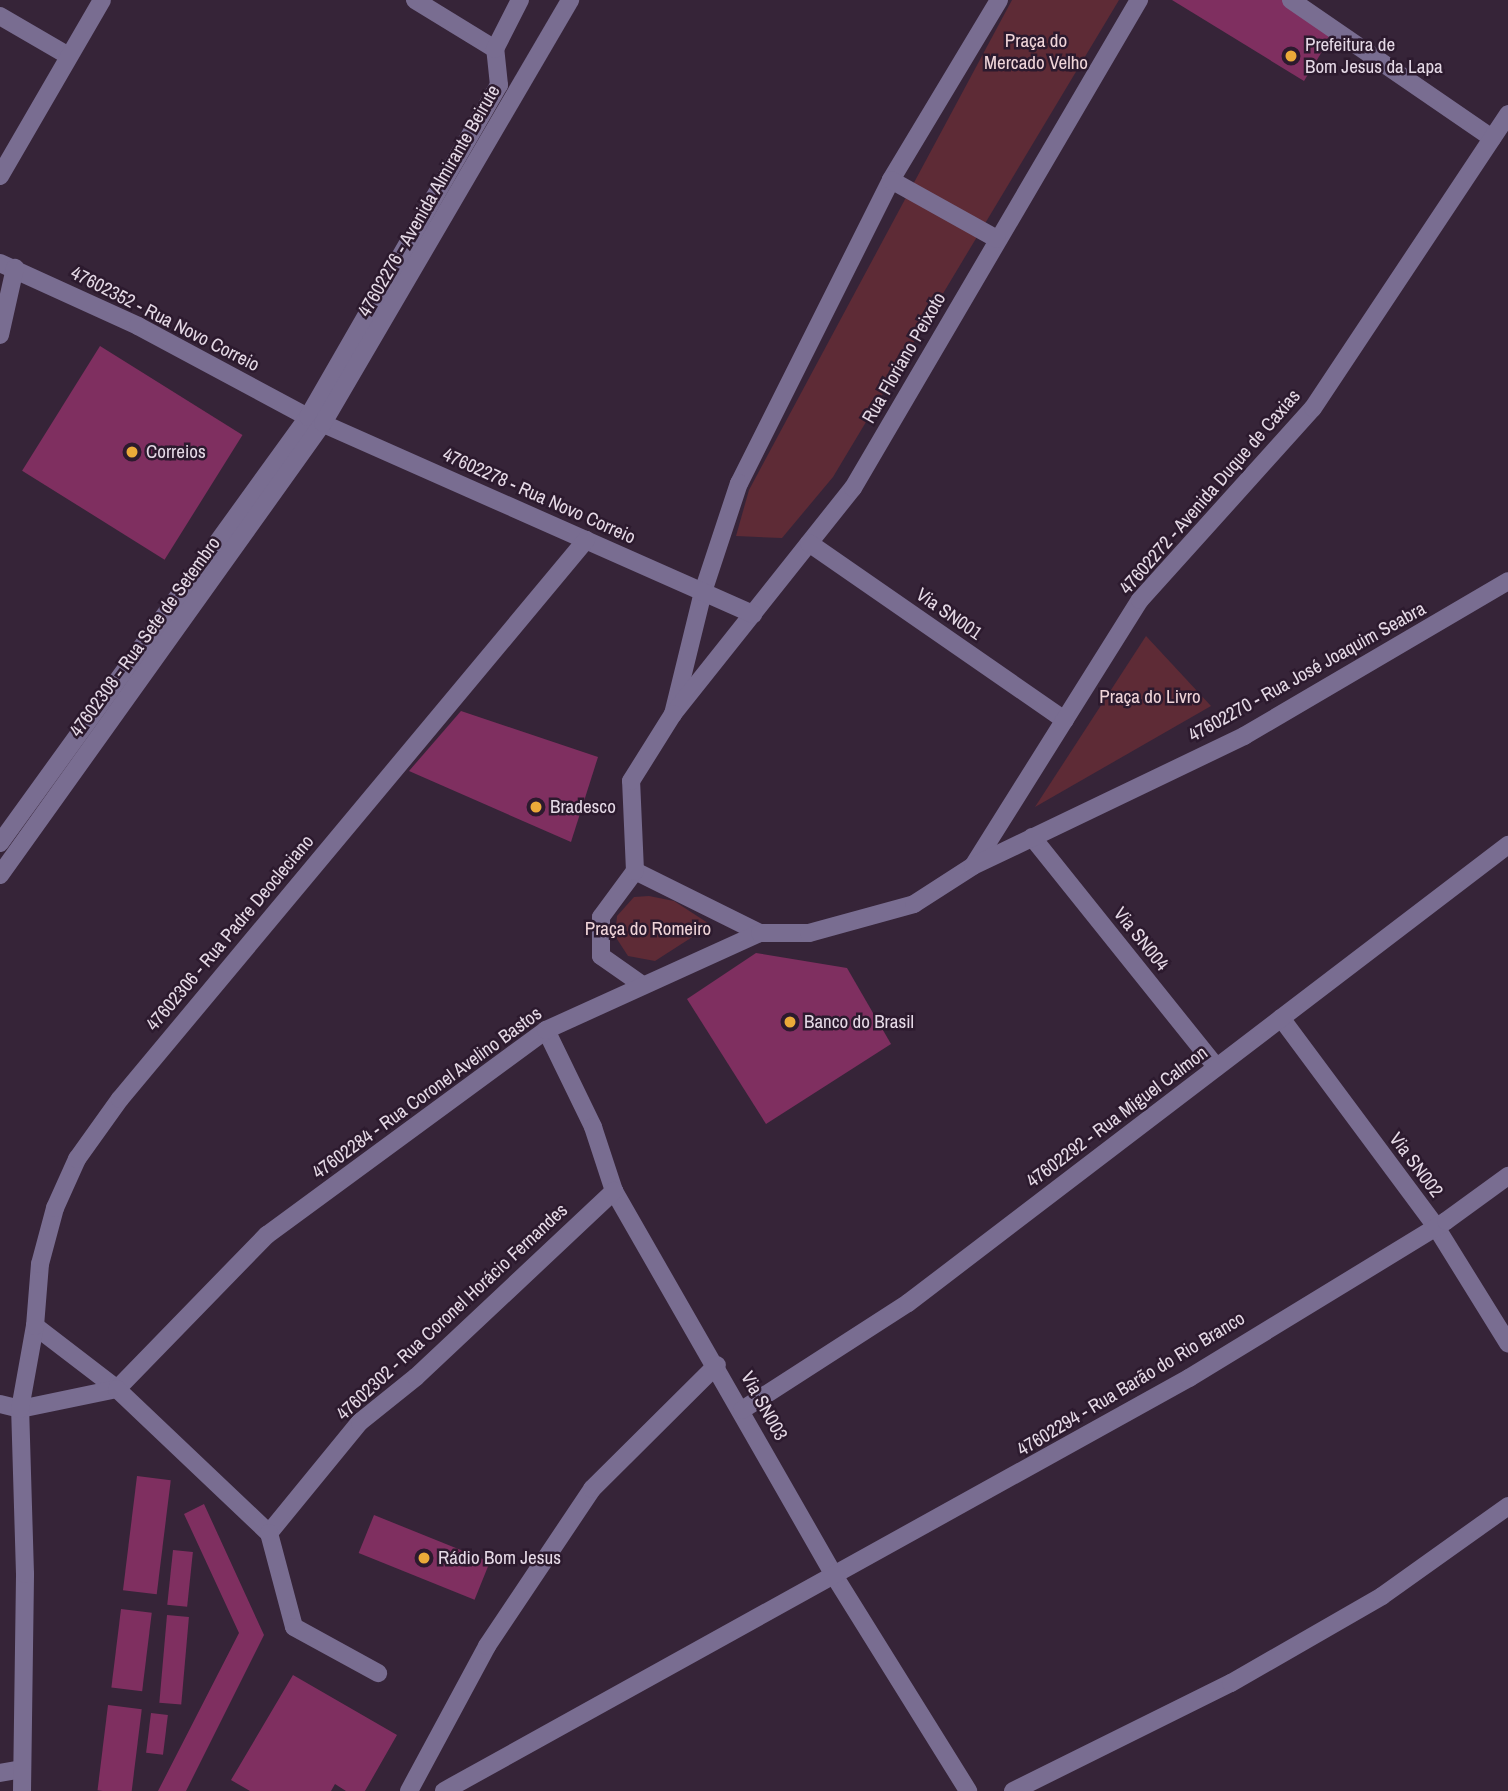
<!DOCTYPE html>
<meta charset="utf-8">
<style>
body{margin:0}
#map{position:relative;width:1508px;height:1791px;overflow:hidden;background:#362438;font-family:"Archivo Narrow",sans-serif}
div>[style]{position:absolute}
.green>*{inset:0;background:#5e2b36}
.building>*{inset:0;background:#7f2f60;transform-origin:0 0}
.minor>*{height:18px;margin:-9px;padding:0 9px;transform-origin:9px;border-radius:9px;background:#796d91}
.dots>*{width:19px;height:19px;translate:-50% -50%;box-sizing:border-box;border:4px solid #2c1a2e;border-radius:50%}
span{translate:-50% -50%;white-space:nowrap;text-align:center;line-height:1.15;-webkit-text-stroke:5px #2c1a2e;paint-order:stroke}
.park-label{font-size:19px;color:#f0d5d9}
.poi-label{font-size:19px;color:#e5d9e6}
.left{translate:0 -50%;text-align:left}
.street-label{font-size:19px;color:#e5d9e6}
</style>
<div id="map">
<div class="green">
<div style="clip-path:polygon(1012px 0,1119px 0,833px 477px,782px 538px,736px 536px,749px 490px)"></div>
<div style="clip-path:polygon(1146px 636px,1211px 706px,1035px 807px)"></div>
<div style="clip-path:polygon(649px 896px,674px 901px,711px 925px,655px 961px,628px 956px,615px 936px,617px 916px,634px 897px)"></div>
</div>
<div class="building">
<div style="clip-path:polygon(1172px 0,1282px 0,1334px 32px,1304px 81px)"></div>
<div style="left:100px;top:346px;width:168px;height:147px;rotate:32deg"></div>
<div style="clip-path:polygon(461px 711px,598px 757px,571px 842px,409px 771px)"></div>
<div style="clip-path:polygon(756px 953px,847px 968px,891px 1044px,766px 1124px,687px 999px)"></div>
<div style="left:137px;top:1476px;width:34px;height:115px;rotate:7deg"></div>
<div style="clip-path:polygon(204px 1504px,264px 1635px,186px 1791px,158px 1791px,239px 1633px,184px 1514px)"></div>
<div style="left:374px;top:1515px;width:125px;height:41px;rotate:22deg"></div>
<div style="left:173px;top:1550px;width:20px;height:55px;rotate:6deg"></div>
<div style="left:121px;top:1609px;width:31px;height:79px;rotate:7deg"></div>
<div style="left:167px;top:1615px;width:22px;height:88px;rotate:5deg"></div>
<div style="clip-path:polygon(293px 1675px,397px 1735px,365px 1791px,346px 1791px,335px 1784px,331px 1791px,250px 1791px,231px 1780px)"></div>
<div style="left:108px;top:1705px;width:34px;height:86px;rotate:7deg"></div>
<div style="left:151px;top:1713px;width:17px;height:40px;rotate:7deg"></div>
</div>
<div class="minor">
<div style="left:415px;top:0;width:94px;rotate:31.5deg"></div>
<div style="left:999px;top:0;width:210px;rotate:121deg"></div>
<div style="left:891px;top:180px;width:339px;rotate:116.6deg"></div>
<div style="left:739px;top:483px;width:115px;rotate:108.3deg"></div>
<div style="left:703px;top:592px;width:126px;rotate:103.8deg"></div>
<div style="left:673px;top:714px;width:289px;rotate:-51.5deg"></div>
<div style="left:853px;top:488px;width:566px;rotate:-59.63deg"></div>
<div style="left:1291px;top:0;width:244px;rotate:34.5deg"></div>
<div style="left:0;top:16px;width:78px;rotate:30.2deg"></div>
<div style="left:0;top:176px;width:203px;rotate:-59.9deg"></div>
<div style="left:891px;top:180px;width:121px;rotate:29.1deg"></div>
<div style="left:0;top:263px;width:152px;rotate:24.5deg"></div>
<div style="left:138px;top:326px;width:193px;rotate:28.2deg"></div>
<div style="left:308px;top:417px;width:487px;rotate:23.9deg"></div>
<div style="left:0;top:335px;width:69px;rotate:-77.4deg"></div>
<div style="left:809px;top:543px;width:311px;rotate:34.7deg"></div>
<div style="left:1032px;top:837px;width:295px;rotate:51.3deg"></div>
<div style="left:0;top:843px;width:526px;rotate:-54.13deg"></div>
<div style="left:308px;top:417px;width:383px;rotate:-60.1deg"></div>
<div style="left:499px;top:85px;width:36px;rotate:-96deg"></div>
<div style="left:495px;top:49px;width:55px;rotate:-63deg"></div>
<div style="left:973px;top:866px;width:314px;rotate:-57.9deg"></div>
<div style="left:1140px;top:600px;width:258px;rotate:-48deg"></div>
<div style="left:1313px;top:408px;width:353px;rotate:-56.4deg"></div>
<div style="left:635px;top:871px;width:140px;rotate:26.4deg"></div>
<div style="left:0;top:875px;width:556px;rotate:-54.45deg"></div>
<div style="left:323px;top:423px;width:490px;rotate:-59.7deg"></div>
<div style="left:641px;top:984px;width:49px;rotate:-145deg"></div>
<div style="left:601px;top:956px;width:39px;rotate:-90deg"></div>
<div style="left:601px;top:917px;width:57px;rotate:-53.5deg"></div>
<div style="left:635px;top:871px;width:90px;rotate:-92.5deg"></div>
<div style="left:631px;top:781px;width:79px;rotate:-57.9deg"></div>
<div style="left:1281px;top:1018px;width:260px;rotate:53.4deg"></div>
<div style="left:1436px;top:1227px;width:137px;rotate:58.2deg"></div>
<div style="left:546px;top:1030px;width:108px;rotate:64.1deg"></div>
<div style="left:593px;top:1127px;width:67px;rotate:71.8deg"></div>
<div style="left:614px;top:1191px;width:445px;rotate:60.2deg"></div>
<div style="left:835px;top:1577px;width:252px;rotate:58.1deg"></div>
<div style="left:35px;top:1326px;width:103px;rotate:37.5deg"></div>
<div style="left:117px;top:1389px;width:215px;rotate:-45.8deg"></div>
<div style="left:267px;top:1235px;width:346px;rotate:-36.3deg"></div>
<div style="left:546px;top:1030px;width:235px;rotate:-24.4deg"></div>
<div style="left:760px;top:933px;width:49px"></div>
<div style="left:809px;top:933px;width:109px;rotate:-15.4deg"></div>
<div style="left:914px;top:904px;width:70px;rotate:-32.8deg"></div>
<div style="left:973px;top:866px;width:301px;rotate:-25.6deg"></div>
<div style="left:1244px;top:736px;width:306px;rotate:-30.4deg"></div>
<div style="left:0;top:1404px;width:21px;rotate:14deg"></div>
<div style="left:20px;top:1409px;width:99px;rotate:-11.7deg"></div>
<div style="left:117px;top:1389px;width:209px;rotate:43.5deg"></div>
<div style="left:742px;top:1410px;width:197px;rotate:-32.8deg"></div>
<div style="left:908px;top:1303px;width:755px;rotate:-37.36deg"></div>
<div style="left:269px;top:1533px;width:144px;rotate:-50.7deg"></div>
<div style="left:360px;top:1422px;width:72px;rotate:-38.8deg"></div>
<div style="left:416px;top:1377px;width:272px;rotate:-43.2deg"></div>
<div style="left:269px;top:1533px;width:97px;rotate:75.1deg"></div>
<div style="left:294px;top:1627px;width:96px;rotate:28.7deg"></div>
<div style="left:0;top:1773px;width:22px;rotate:-10deg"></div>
<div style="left:22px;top:1791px;width:217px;rotate:-89.2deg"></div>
<div style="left:25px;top:1574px;width:165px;rotate:-91.7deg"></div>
<div style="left:20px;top:1409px;width:84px;rotate:-79.8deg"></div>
<div style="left:35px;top:1326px;width:62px;rotate:-85.4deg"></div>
<div style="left:40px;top:1264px;width:58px;rotate:-75deg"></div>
<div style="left:55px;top:1208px;width:54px;rotate:-65.8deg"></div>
<div style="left:77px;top:1159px;width:74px;rotate:-54.4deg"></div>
<div style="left:120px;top:1099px;width:728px;rotate:-50.18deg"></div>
<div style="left:409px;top:1791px;width:165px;rotate:-61.7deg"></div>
<div style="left:487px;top:1646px;width:189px;rotate:-56.2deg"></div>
<div style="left:592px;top:1489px;width:176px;rotate:-44.8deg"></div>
<div style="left:444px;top:1791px;width:852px;rotate:-29deg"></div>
<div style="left:1189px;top:1378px;width:301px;rotate:-31.4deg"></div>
<div style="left:1446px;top:1221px;width:77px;rotate:-36deg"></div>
<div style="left:1013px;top:1791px;width:243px;rotate:-26.4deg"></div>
<div style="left:1231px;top:1683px;width:174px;rotate:-29.9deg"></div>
<div style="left:1382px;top:1596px;width:155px;rotate:-35.5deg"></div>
</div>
<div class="dots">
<div style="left:1291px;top:56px;background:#ebaa39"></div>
<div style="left:132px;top:452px;background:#ebaa39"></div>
<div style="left:536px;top:807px;background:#ebaa39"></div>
<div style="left:790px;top:1022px;background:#ebaa39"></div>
<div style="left:424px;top:1558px;background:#ebaa39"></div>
</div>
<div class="park-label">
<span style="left:1036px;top:52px">Praça do<br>Mercado Velho</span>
<span style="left:1150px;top:697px">Praça do Livro</span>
<span style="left:648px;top:929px">Praça do Romeiro</span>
</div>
<div class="poi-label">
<span class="left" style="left:1305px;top:56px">Prefeitura de<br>Bom Jesus da Lapa</span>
<span class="left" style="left:146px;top:452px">Correios</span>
<span class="left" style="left:550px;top:807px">Bradesco</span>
<span class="left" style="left:804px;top:1022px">Banco do Brasil</span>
<span class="left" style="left:438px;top:1558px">Rádio Bom Jesus</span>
</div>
<div class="street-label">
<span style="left:429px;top:201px;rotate:-60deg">47602276 - Avenida Almirante Beirute</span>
<span style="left:165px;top:319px;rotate:27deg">47602352 - Rua Novo Correio</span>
<span style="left:904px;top:358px;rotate:-60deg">Rua Floriano Peixoto</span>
<span style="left:1210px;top:492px;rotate:-49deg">47602272 - Avenida Duque de Caxias</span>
<span style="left:539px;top:496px;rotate:24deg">47602278 - Rua Novo Correio</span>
<span style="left:949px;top:614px;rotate:35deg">Via SN001</span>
<span style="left:145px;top:637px;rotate:-54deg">47602308 - Rua Sete de Setembro</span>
<span style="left:1307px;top:672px;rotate:-29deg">47602270 - Rua José Joaquim Seabra</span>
<span style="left:230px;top:933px;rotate:-50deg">47602306 - Rua Padre Deocleciano</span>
<span style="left:1141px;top:939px;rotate:51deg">Via SN004</span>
<span style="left:427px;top:1093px;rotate:-36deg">47602284 - Rua Coronel Avelino Bastos</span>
<span style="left:1117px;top:1117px;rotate:-37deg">47602292 - Rua Miguel Calmon</span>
<span style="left:1416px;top:1165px;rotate:53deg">Via SN002</span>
<span style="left:452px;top:1312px;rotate:-43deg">47602302 - Rua Coronel Horácio Fernandes</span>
<span style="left:1131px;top:1384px;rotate:-31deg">47602294 - Rua Barão do Rio Branco</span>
<span style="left:764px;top:1406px;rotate:61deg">Via SN003</span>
</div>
</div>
